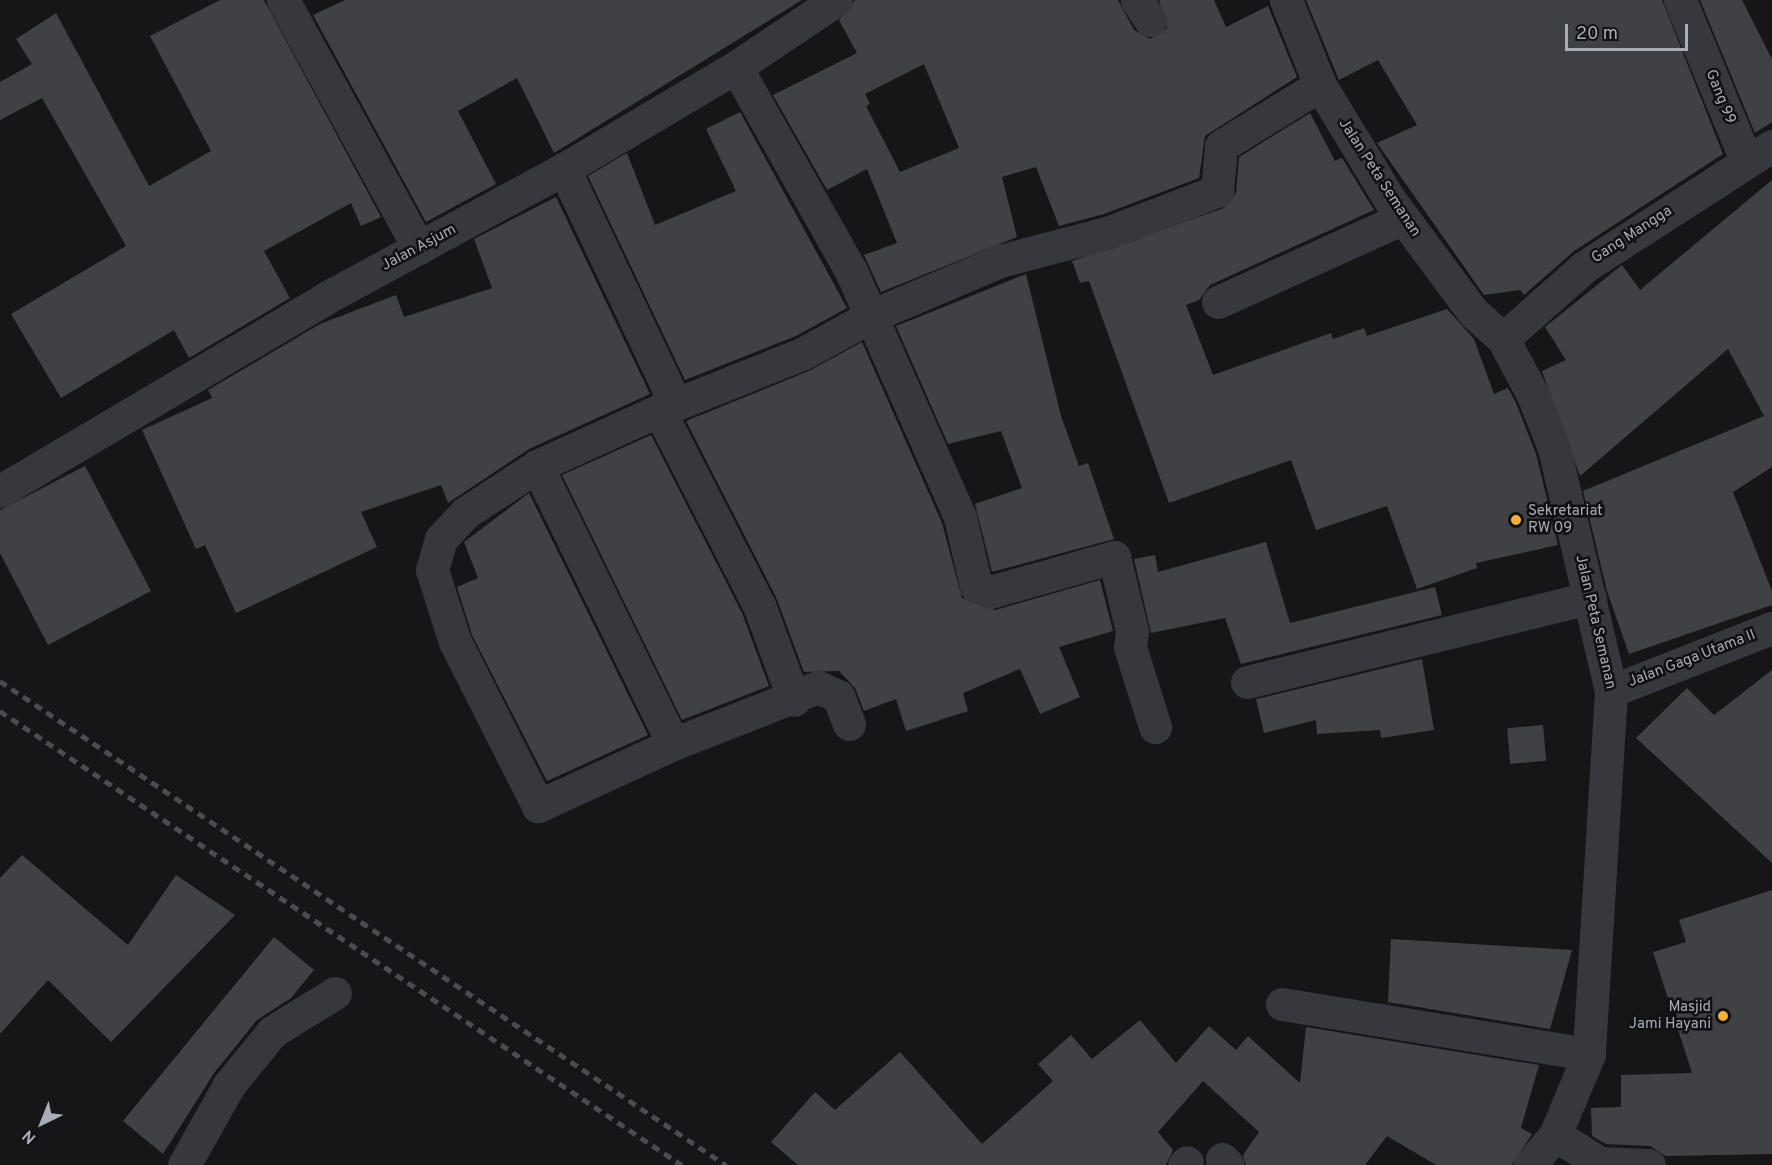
<!DOCTYPE html>
<style>
body{margin:0}
#map{position:relative;width:1772px;height:1165px;overflow:hidden;background:#161618;font-family:Overpass,sans-serif}
div>[style]{position:absolute}
.building>*{inset:0;background:#404145;transform-origin:0 0}
.minor>*{height:33px;margin:-16.5px;padding:0 16.5px;transform-origin:16.5px;border-radius:16.5px;background:#37383d}
.rail>*{height:4.5px;margin-top:-2.25px;transform-origin:0;background:repeating-linear-gradient(90deg,#4a4c52 0 8px,transparent 0 14px)}
.dots>*{width:16px;height:16px;translate:-50% -50%;box-sizing:border-box;border:3px solid #111113;border-radius:50%}
span{translate:-50% -50%;white-space:nowrap;text-align:center;line-height:1.15;-webkit-text-stroke:5px #111113;paint-order:stroke}
.street-label{font-size:15px;color:#a8adb8}
.poi-label{font-size:15px;color:#a8adb8}
.left{translate:0 -50%;text-align:left}
.right{translate:-100% -50%;text-align:right}
.north{position:absolute;left:12px;top:1093px;width:60px;height:60px;-webkit-text-stroke:4px #111113;paint-order:stroke;rotate:223deg;font-size:16px;font-weight:700;line-height:24px;text-align:center;color:#a8adb8}
.north::after{content:'';display:block;margin:auto;width:21px;height:27px;background:#a8adb8;clip-path:polygon(50% 0,100% 100%,50% 72%,0 100%)}
.scale{position:absolute;left:1565px;top:24px;width:123px;height:27px;box-sizing:border-box;border:3px solid #a8adb8;border-top:0;padding-left:8px;font-size:18px;line-height:21px;white-space:nowrap;color:#a8adb8;-webkit-text-stroke:4px #111113;paint-order:stroke}
</style>
<div id="map">
<div class="building">
<div style="clip-path:polygon(220px 0,264px 0,381px 217px,361px 226px,351px 203px,264px 251px,290px 298px,189px 358px,174px 330px,61px 398px,11px 314px,126px 246px,42px 98px,0 120px,0 82px,32px 64px,16px 39px,56px 13px,149px 186px,211px 151px,150px 36px)"></div>
<div style="clip-path:polygon(345px 0,802px 0,554px 153px,517px 78px,458px 111px,496px 184px,426px 222px,313px 15px)"></div>
<div style="clip-path:polygon(evenodd,855px 0,1118px 0,1134px 30px,1150px 39px,1167px 28px,1159px 0,1214px 0,1226px 27px,1268px 6px,1297px 77px,1205px 136px,1199px 178px,1104px 214px,1059px 226px,1036px 167px,1002px 177px,1017px 237px,881px 292px,864px 255px,897px 243px,867px 169px,827px 190px,773px 95px,857px 53px,839px 20px,855px 0,924px 64px,959px 148px,900px 172px,866px 106px,870px 104px,865px 94px,924px 64px)"></div>
<div style="clip-path:polygon(1306px 0,1662px 0,1723px 154px,1574px 251px,1524px 295px,1520px 290px,1484px 295px,1377px 143px,1417px 125px,1378px 60px,1339px 80px)"></div>
<div style="clip-path:polygon(1700px 0,1742px 0,1772px 59px,1772px 122px,1755px 133px)"></div>
<div style="clip-path:polygon(740px 112px,847px 308px,796px 336px,685px 380px,588px 176px,627px 153px,655px 225px,736px 191px,706px 129px)"></div>
<div style="clip-path:polygon(1310px 113px,1335px 161px,1342px 158px,1374px 210px,1210px 285px,1199px 300px,1186px 305px,1213px 375px,1331px 333px,1333px 339px,1364px 328px,1367px 336px,1447px 309px,1474px 339px,1494px 394px,1508px 388px,1516px 403px,1536px 454px,1548px 503px,1541px 509px,1548px 506px,1558px 545px,1476px 563px,1477px 568px,1417px 589px,1387px 506px,1316px 530px,1291px 460px,1169px 503px,1089px 281px,1080px 283px,1072px 261px,1224px 208px,1236px 193px,1239px 157px)"></div>
<div style="clip-path:polygon(1772px 180px,1772px 467px,1733px 492px,1772px 591px,1772px 605px,1629px 654px,1607px 591px,1583px 491px,1764px 416px,1728px 349px,1580px 476px,1542px 371px,1566px 360px,1545px 327px,1622px 265px,1640px 290px)"></div>
<div style="clip-path:polygon(556px 197px,650px 394px,529px 449px,448px 503px,441px 485px,361px 512px,377px 547px,236px 613px,205px 545px,196px 549px,142px 430px,212px 398px,208px 390px,320px 324px,396px 295px,404px 317px,492px 288px,474px 239px)"></div>
<div style="clip-path:polygon(1026px 274px,1061px 416px,1079px 466px,1088px 463px,1114px 539px,992px 572px,975px 504px,1022px 488px,1001px 431px,948px 444px,896px 326px)"></div>
<div style="clip-path:polygon(862px 342px,942px 523px,962px 598px,995px 610px,1100px 580px,1113px 631px,1059px 647px,1080px 697px,1040px 714px,1020px 669px,963px 693px,968px 711px,906px 731px,896px 699px,864px 711px,855px 688px,839px 671px,804px 672px,776px 597px,686px 421px,811px 370px)"></div>
<div style="clip-path:polygon(651px 435px,742px 613px,769px 686px,682px 720px,562px 475px)"></div>
<div style="clip-path:polygon(85px 466px,151px 591px,48px 645px,0 553px,0 510px)"></div>
<div style="clip-path:polygon(529px 493px,648px 735px,547px 781px,472px 635px,457px 587px,478px 578px,464px 542px)"></div>
<div style="clip-path:polygon(1266px 542px,1290px 623px,1435px 587px,1442px 615px,1241px 664px,1225px 618px,1151px 633px,1134px 559px,1155px 555px,1158px 572px)"></div>
<div style="clip-path:polygon(1422px 659px,1434px 730px,1381px 738px,1380px 730px,1317px 734px,1316px 720px,1264px 733px,1256px 699px)"></div>
<div style="clip-path:polygon(1772px 670px,1772px 863px,1636px 738px,1687px 688px,1714px 715px)"></div>
<div style="left:1543px;top:725px;width:36px;height:36px;rotate:85deg"></div>
<div style="clip-path:polygon(22px 855px,128px 945px,176px 875px,235px 915px,111px 1042px,48px 980px,0 1034px,0 878px)"></div>
<div style="clip-path:polygon(1772px 890px,1772px 1154px,1666px 1156px,1650px 1146px,1606px 1144px,1592px 1136px,1591px 1108px,1621px 1107px,1621px 1075px,1692px 1073px,1653px 952px,1686px 942px,1679px 920px)"></div>
<div style="clip-path:polygon(274px 937px,314px 970px,291px 998px,257px 1020px,214px 1073px,163px 1154px,123px 1121px)"></div>
<div style="clip-path:polygon(1391px 939px,1572px 950px,1550px 1029px,1388px 1002px)"></div>
<div style="clip-path:polygon(1140px 1020px,1176px 1063px,1209px 1026px,1236px 1050px,1248px 1036px,1300px 1083px,1306px 1027px,1539px 1065px,1521px 1128px,1532px 1134px,1512px 1165px,1436px 1165px,1387px 1136px,1365px 1165px,1246px 1165px,1243px 1155px,1259px 1132px,1203px 1081px,1158px 1132px,1173px 1150px,1166px 1165px,798px 1165px,771px 1142px,815px 1092px,835px 1110px,900px 1052px,982px 1144px,1053px 1081px,1038px 1064px,1071px 1035px,1092px 1059px)"></div>
</div>
<div class="minor">
<div style="left:283px;top:0;width:283px;rotate:61.3deg"></div>
<div style="left:1137px;top:0;width:24px;rotate:57deg"></div>
<div style="left:1286px;top:0;width:92px;rotate:68.2deg"></div>
<div style="left:1320px;top:85px;width:135px;rotate:58.7deg"></div>
<div style="left:1390px;top:200px;width:139px;rotate:53.5deg"></div>
<div style="left:1473px;top:312px;width:40px;rotate:42deg"></div>
<div style="left:1503px;top:339px;width:64px;rotate:61.8deg"></div>
<div style="left:1533px;top:395px;width:57px;rotate:68.4deg"></div>
<div style="left:1554px;top:448px;width:250px;rotate:76.8deg"></div>
<div style="left:1611px;top:691px;width:364px;rotate:93.5deg"></div>
<div style="left:1589px;top:1054px;width:88px;rotate:112.8deg"></div>
<div style="left:1555px;top:1135px;width:39px;rotate:130deg"></div>
<div style="left:1680px;top:0;width:173px;rotate:67.6deg"></div>
<div style="left:736px;top:67px;width:234px;rotate:60.6deg"></div>
<div style="left:851px;top:271px;width:269px;rotate:66.1deg"></div>
<div style="left:960px;top:517px;width:71px;rotate:76.9deg"></div>
<div style="left:976px;top:586px;width:15px;rotate:23deg"></div>
<div style="left:990px;top:592px;width:129px;rotate:-15.8deg"></div>
<div style="left:1114px;top:557px;width:76px;rotate:76.3deg"></div>
<div style="left:1132px;top:631px;width:16px;rotate:97deg"></div>
<div style="left:1130px;top:647px;width:84px;rotate:72.6deg"></div>
<div style="left:564px;top:169px;width:259px;rotate:64.6deg"></div>
<div style="left:1218px;top:302px;width:203px;rotate:-24.4deg"></div>
<div style="left:1503px;top:339px;width:108px;rotate:-41.6deg"></div>
<div style="left:1584px;top:267px;width:224px;rotate:-32.8deg"></div>
<div style="left:659px;top:410px;width:219px;rotate:62.9deg"></div>
<div style="left:759px;top:605px;width:101px;rotate:69.8deg"></div>
<div style="left:537px;top:466px;width:309px;rotate:63.9deg"></div>
<div style="left:0;top:491px;width:391px;rotate:-30.6deg"></div>
<div style="left:337px;top:292px;width:258px;rotate:-28.5deg"></div>
<div style="left:564px;top:169px;width:200px;rotate:-30.7deg"></div>
<div style="left:736px;top:67px;width:120px;rotate:-33.8deg"></div>
<div style="left:1247px;top:682px;width:353px;rotate:-13.8deg"></div>
<div style="left:1611px;top:691px;width:173px;rotate:-21.4deg"></div>
<div style="left:849px;top:724px;width:30px;rotate:-111deg"></div>
<div style="left:838px;top:696px;width:22px;rotate:-156deg"></div>
<div style="left:818px;top:687px;width:156px;rotate:158.5deg"></div>
<div style="left:673px;top:744px;width:149px;rotate:155.3deg"></div>
<div style="left:538px;top:806px;width:184px;rotate:-116.8deg"></div>
<div style="left:455px;top:642px;width:76px;rotate:-107.7deg"></div>
<div style="left:432px;top:570px;width:32px;rotate:-74deg"></div>
<div style="left:441px;top:539px;width:35px;rotate:-47deg"></div>
<div style="left:465px;top:513px;width:86px;rotate:-33.1deg"></div>
<div style="left:537px;top:466px;width:123px;rotate:-24.5deg"></div>
<div style="left:649px;top:415px;width:167px;rotate:-21.8deg"></div>
<div style="left:804px;top:353px;width:77px;rotate:-28.9deg"></div>
<div style="left:871px;top:316px;width:140px;rotate:-23.1deg"></div>
<div style="left:1000px;top:261px;width:114px;rotate:-14.8deg"></div>
<div style="left:1110px;top:232px;width:115px;rotate:-21deg"></div>
<div style="left:1217px;top:191px;width:45px;rotate:-84.9deg"></div>
<div style="left:1221px;top:146px;width:116px;rotate:-31.6deg"></div>
<div style="left:1282px;top:1004px;width:311px;rotate:9.3deg"></div>
<div style="left:1555px;top:1135px;width:53px;rotate:31.9deg"></div>
<div style="left:1600px;top:1163px;width:49px;rotate:2.3deg"></div>
<div style="left:1222px;top:1159px;width:8px;rotate:45deg"></div>
<div style="left:184px;top:1165px;width:92px;rotate:-60.6deg"></div>
<div style="left:229px;top:1085px;width:68px;rotate:-50.9deg"></div>
<div style="left:272px;top:1032px;width:74px;rotate:-31.8deg"></div>
<div style="left:1184px;top:1165px;width:4px;rotate:-45deg"></div>
</div>
<div class="rail">
<div style="left:0;top:681px;width:873px;rotate:33.69deg"></div>
<div style="left:0;top:711px;width:819px;rotate:33.65deg"></div>
</div>
<div class="dots">
<div style="left:1516px;top:520px;background:#f2b134"></div>
<div style="left:1723px;top:1016px;background:#f2b134"></div>
</div>
<div class="street-label">
<span style="left:1720px;top:97px;rotate:68deg">Gang 99</span>
<span style="left:1379px;top:178px;rotate:57deg">Jalan Peta Semanan</span>
<span style="left:1632px;top:235px;rotate:-33deg">Gang Mangga</span>
<span style="left:419px;top:248px;rotate:-28deg">Jalan Asjum</span>
<span style="left:1595px;top:622px;rotate:77deg">Jalan Peta Semanan</span>
<span style="left:1692px;top:659px;rotate:-21deg">Jalan Gaga Utama II</span>
</div>
<div class="poi-label">
<span class="left" style="left:1528px;top:520px">Sekretariat<br>RW 09</span>
<span class="right" style="left:1711px;top:1016px">Masjid<br>Jami Hayani</span>
</div>
<div class="north">N</div>
<div class="scale">20 m</div>
</div>
